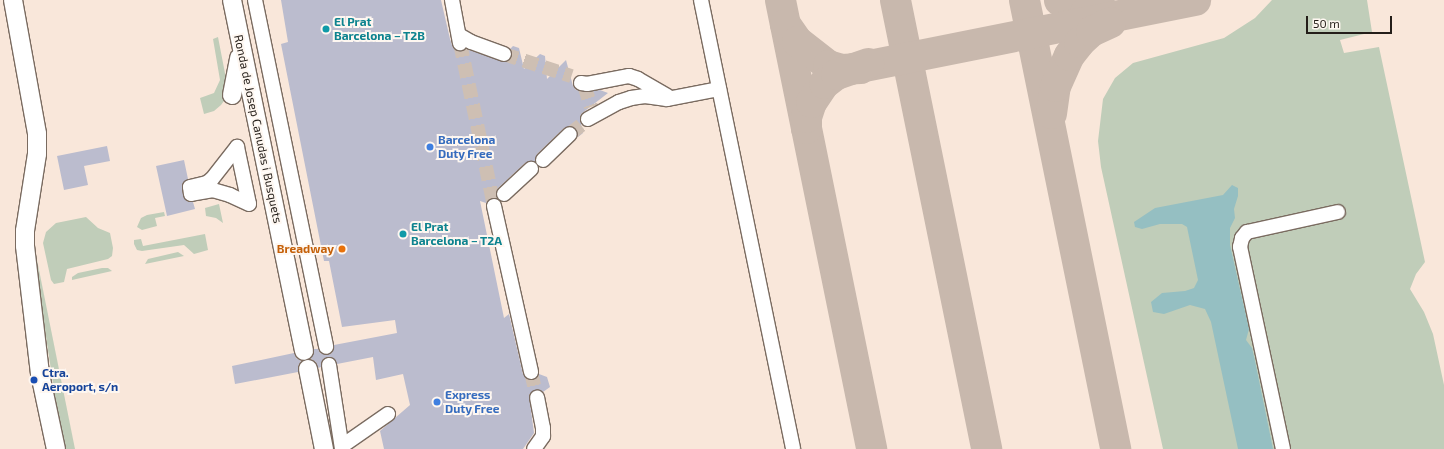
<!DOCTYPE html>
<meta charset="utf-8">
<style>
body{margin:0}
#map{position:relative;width:1444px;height:449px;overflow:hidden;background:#f9e7da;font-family:"Exo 2",sans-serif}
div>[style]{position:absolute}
.green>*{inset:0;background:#c0cdb9}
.water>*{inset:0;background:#95bfc2}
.taxiway>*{height:31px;margin:-15.5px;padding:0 15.5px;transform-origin:15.5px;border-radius:15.5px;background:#c8b8ad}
.building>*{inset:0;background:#bbbcce}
.minor-tunnel>*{height:14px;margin-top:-7px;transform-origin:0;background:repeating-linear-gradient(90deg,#cebfb3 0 14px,transparent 0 21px)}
.roads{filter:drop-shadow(1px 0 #7a6b60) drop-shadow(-1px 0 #7a6b60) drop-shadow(0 1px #7a6b60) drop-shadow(0 -1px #7a6b60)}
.minor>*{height:14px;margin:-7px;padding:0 7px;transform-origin:7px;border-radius:7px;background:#fff}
.major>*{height:18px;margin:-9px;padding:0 9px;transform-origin:9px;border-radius:9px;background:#fff}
.dots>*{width:11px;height:11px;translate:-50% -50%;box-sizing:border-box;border:2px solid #fef7f1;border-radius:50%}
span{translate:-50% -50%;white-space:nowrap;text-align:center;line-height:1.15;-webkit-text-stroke:4px #fef7f1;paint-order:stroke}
.culture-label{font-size:12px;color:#0d838f;font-weight:700}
.left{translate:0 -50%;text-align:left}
.street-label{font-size:12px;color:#241e19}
.shop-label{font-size:12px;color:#366cbe;font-weight:700}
.food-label{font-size:12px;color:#c56008;font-weight:700}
.right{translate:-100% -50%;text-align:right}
.transit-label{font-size:12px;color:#164399;font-weight:700}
.scale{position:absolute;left:1306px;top:16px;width:86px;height:18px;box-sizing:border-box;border:2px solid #241e19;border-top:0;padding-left:5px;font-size:12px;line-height:14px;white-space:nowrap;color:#241e19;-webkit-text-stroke:3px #fef7f1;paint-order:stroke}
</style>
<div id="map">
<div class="green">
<div style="clip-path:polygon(1272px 0,1367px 0,1372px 32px,1340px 40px,1344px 53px,1379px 47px,1425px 262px,1416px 274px,1410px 289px,1424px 312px,1433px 334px,1444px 385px,1444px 449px,1163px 449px,1101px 167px,1098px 141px,1103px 99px,1115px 78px,1133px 63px,1224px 38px,1255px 18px)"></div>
<div style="clip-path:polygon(218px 37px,229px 94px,221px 105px,214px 111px,204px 114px,200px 98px,214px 93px,220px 80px,213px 39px)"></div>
<div style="clip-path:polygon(219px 204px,223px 223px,216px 218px,206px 216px,205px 208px)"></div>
<div style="clip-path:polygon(164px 212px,165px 216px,155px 218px,157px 226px,142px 230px,137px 227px,141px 218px,147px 215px)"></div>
<div style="clip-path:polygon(86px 217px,98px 228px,110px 233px,113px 248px,112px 256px,108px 259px,67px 269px,64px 282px,54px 284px,51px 280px,43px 243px,46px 232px,56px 223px)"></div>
<div style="clip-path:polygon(205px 234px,208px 250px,194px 254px,184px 245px,142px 251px,137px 250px,134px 244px,134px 240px,141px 239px,143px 246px)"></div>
<div style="clip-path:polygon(35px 250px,75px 449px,63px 449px,33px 251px)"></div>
<div style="clip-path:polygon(178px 252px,184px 256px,145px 264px,148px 259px)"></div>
<div style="clip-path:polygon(102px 268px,108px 268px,112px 271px,72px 280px,72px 277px,78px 273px)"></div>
</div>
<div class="water">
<div style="clip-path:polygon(1232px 185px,1238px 188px,1238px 196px,1234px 209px,1235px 218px,1230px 228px,1230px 245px,1249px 329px,1246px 340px,1252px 348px,1255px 361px,1273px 449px,1238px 449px,1211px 322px,1205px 309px,1190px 305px,1164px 314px,1153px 312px,1151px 302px,1162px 293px,1185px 291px,1194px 288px,1198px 280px,1187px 227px,1182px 224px,1160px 224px,1142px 229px,1135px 227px,1134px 222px,1155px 208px,1223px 195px)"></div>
</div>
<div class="taxiway">
<div style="left:780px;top:0;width:458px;rotate:78.5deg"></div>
<div style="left:895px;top:0;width:458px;rotate:78.5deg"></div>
<div style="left:1024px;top:0;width:458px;rotate:78.5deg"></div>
<div style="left:1059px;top:0;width:29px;rotate:25deg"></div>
<div style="left:1085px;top:12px;width:23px;rotate:5deg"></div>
<div style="left:785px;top:24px;width:21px;rotate:55deg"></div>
<div style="left:797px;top:41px;width:39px;rotate:38deg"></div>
<div style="left:828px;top:65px;width:14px;rotate:17deg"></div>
<div style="left:841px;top:69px;width:19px;rotate:-3deg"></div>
<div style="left:849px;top:69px;width:353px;rotate:-11.3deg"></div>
<div style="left:1051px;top:113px;width:27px;rotate:-82deg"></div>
<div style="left:1055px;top:86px;width:34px;rotate:-66deg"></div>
<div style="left:1069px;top:55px;width:16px;rotate:-52deg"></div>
<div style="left:1079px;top:42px;width:16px;rotate:-43deg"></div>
<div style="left:1091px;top:31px;width:21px;rotate:-25deg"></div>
<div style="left:806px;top:128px;width:11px;rotate:-90deg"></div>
<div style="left:806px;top:117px;width:16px;rotate:-72deg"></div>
<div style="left:811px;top:102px;width:23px;rotate:-56deg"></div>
<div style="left:824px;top:83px;width:15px;rotate:-37deg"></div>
<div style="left:836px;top:74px;width:34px;rotate:-19deg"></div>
</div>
<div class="building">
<div style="clip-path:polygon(281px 0,441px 0,450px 39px,453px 48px,457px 51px,462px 51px,466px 49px,505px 62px,512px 57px,510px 49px,513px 46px,519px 48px,524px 69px,540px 54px,545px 56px,547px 79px,566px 60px,573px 86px,576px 90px,586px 92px,600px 90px,608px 93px,581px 114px,580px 119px,583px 133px,578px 137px,576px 128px,572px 126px,564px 128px,537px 154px,535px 162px,530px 161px,525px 163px,498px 188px,496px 192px,497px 198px,492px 198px,486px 203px,480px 201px,504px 318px,509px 314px,523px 374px,529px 380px,536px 378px,539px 374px,547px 377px,550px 387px,543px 392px,536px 390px,529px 395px,534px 433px,523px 449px,384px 449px,380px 431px,410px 405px,403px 374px,376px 380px,373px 357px,337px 364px,332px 357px,327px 357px,323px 359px,321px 367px,318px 368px,316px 362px,311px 359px,314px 349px,318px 349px,320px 353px,327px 355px,332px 353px,334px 345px,397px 333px,395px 320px,342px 327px,329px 261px,324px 261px,281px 44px,288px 42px)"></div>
<div style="clip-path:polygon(107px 146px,110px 161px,84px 166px,88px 185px,64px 190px,57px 156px)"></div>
<div style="clip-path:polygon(184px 160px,188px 179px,182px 184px,183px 195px,188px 202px,193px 202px,195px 209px,167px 216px,156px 166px)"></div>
<div style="clip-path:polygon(294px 353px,296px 358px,301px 361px,298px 366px,298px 372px,235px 384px,232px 366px)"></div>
</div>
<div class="minor-tunnel">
<div style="left:460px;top:43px;width:167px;rotate:78.2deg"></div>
<div style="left:504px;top:54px;width:71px;rotate:18.2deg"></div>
<div style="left:584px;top:85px;width:23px;rotate:72deg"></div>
<div style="left:570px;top:134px;width:14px;rotate:-39deg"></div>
<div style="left:531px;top:372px;width:27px;rotate:77deg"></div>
</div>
<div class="roads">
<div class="minor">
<div style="left:255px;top:0;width:354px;rotate:78.4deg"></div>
<div style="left:452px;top:0;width:44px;rotate:79.5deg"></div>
<div style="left:701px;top:0;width:458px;rotate:78.4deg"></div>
<div style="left:459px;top:35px;width:14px;rotate:30deg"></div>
<div style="left:471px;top:42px;width:35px;rotate:20deg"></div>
<div style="left:581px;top:83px;width:6px;rotate:9deg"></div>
<div style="left:587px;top:84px;width:43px;rotate:-10.8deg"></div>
<div style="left:629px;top:76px;width:9px;rotate:18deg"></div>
<div style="left:638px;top:79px;width:34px;rotate:30deg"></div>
<div style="left:588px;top:119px;width:35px;rotate:-29deg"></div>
<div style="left:619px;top:102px;width:13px;rotate:-18deg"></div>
<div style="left:631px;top:98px;width:14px;rotate:-8deg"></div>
<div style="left:645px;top:96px;width:22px;rotate:8deg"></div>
<div style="left:667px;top:99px;width:53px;rotate:-10.9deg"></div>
<div style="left:237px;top:147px;width:58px;rotate:78.1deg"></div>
<div style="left:249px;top:204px;width:21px;rotate:-155deg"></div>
<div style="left:230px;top:195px;width:18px;rotate:-164deg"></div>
<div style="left:213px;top:190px;width:22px;rotate:170deg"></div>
<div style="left:191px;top:194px;width:7px;rotate:-98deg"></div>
<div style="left:190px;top:187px;width:17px;rotate:-13deg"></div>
<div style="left:207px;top:183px;width:6px;rotate:-39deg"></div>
<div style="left:212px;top:179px;width:41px;rotate:-52deg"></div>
<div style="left:543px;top:160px;width:37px;rotate:-44deg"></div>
<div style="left:504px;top:194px;width:37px;rotate:-43deg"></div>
<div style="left:494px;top:206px;width:170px;rotate:77.4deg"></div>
<div style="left:329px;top:365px;width:85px;rotate:81.2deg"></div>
<div style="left:342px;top:446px;width:56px;rotate:-34.8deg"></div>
<div style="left:534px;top:449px;width:16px;rotate:-55deg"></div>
<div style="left:543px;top:436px;width:8px;rotate:-90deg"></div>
<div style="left:543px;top:428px;width:31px;rotate:-101deg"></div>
<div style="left:1283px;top:449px;width:207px;rotate:-102deg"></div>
<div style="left:1240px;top:247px;width:9px;rotate:-77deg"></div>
<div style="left:1242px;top:238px;width:8px;rotate:-50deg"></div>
<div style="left:1247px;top:232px;width:93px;rotate:-12.4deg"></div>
</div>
<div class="major">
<div style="left:13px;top:0;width:136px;rotate:79.8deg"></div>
<div style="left:37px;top:134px;width:20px;rotate:90deg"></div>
<div style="left:37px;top:154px;width:78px;rotate:98.9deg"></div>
<div style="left:25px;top:231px;width:15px;rotate:90deg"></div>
<div style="left:25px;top:246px;width:129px;rotate:83.3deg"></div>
<div style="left:40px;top:374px;width:77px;rotate:78deg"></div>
<div style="left:232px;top:0;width:358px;rotate:78.4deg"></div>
<div style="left:232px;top:95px;width:38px;rotate:-79deg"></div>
<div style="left:308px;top:369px;width:82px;rotate:78.7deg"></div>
</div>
</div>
<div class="dots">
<div style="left:326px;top:29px;background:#0f9aa8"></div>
<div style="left:430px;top:147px;background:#3f7fe0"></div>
<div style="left:403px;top:234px;background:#0f9aa8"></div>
<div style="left:342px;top:249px;background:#e8710a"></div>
<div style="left:34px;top:380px;background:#1a4fb4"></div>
<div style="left:437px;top:402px;background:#3f7fe0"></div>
</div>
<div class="culture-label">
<span class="left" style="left:334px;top:29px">El Prat<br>Barcelona – T2B</span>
<span class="left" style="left:411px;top:234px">El Prat<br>Barcelona – T2A</span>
</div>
<div class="street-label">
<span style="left:258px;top:129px;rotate:78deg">Ronda de Josep Canudas i Busquets</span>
</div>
<div class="shop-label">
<span class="left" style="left:438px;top:147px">Barcelona<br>Duty Free</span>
<span class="left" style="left:445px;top:402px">Express<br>Duty Free</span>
</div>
<div class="food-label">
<span class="right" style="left:334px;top:249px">Breadway</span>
</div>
<div class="transit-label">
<span class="left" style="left:42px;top:380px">Ctra.<br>Aeroport, s/n</span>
</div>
<div class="scale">50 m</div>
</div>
